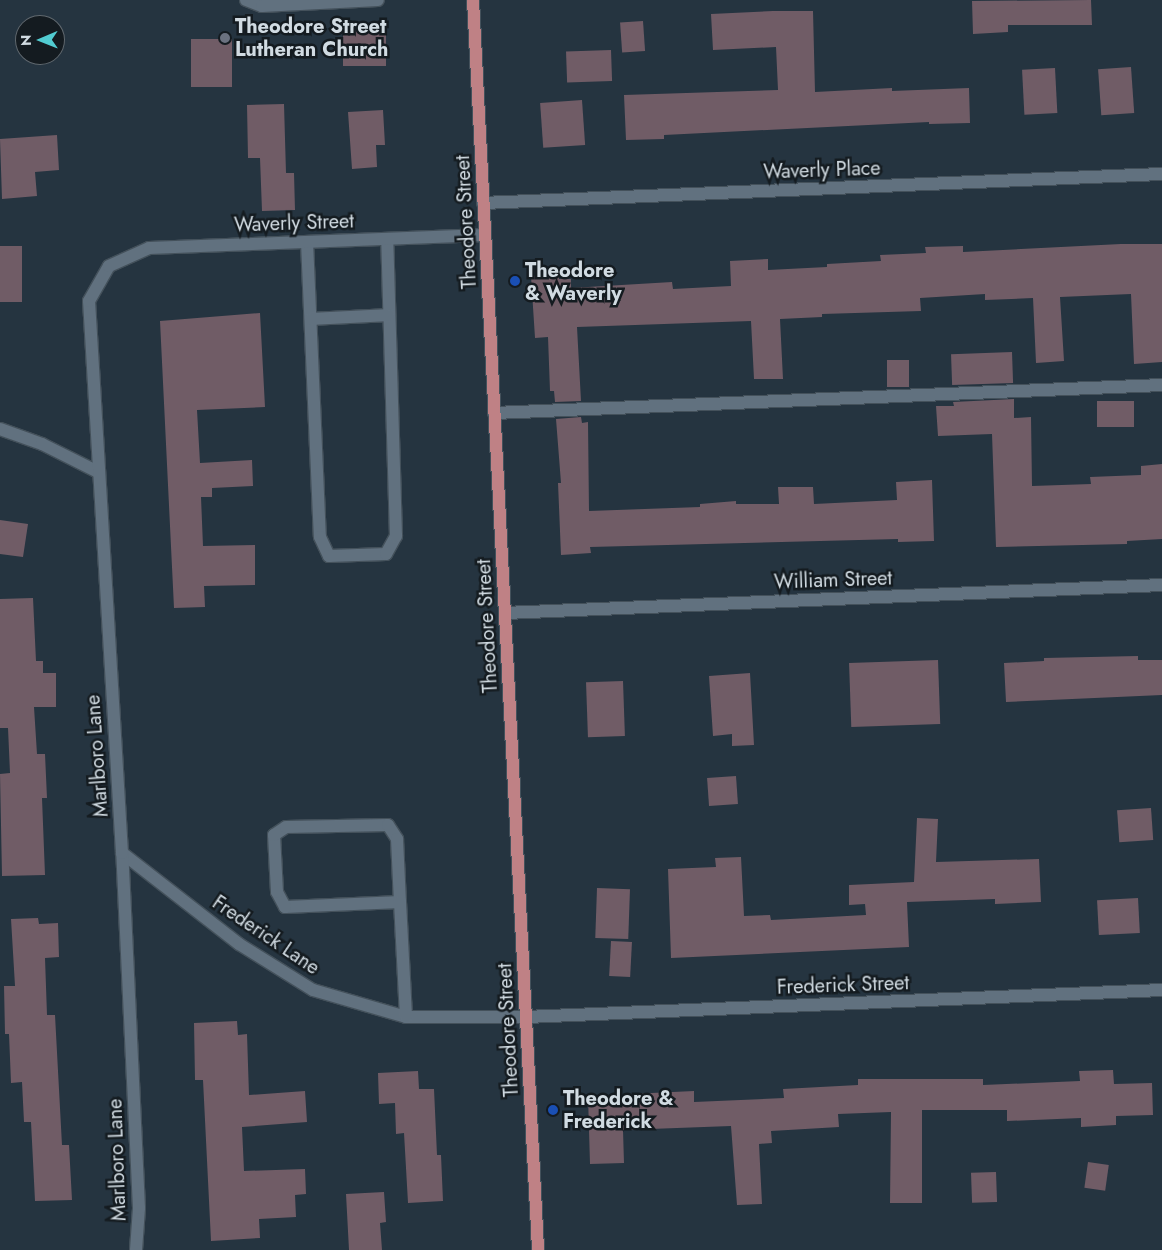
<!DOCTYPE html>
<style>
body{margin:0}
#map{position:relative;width:1162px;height:1250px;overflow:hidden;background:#253440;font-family:Jost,sans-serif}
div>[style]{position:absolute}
.building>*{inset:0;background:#705c66;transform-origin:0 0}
.roads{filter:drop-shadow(1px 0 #44515b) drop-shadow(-1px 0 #44515b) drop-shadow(0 1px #44515b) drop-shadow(0 -1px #44515b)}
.minor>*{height:12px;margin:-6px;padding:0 6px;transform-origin:6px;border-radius:6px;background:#61717f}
.major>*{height:12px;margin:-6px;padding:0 6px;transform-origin:6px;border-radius:6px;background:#bf8185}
.dots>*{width:14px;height:14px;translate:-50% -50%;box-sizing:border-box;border:2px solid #141b20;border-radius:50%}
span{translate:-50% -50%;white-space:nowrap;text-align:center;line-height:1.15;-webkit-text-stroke:5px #141b20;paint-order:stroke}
.poi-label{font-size:20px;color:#d1dbe2;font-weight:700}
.left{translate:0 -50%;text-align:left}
.street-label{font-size:20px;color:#d1dbe2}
.north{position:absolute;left:15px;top:15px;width:50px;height:50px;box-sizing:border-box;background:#141b20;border:1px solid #60686e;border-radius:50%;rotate:269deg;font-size:14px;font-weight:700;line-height:20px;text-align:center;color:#d1dbe2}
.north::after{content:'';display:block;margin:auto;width:18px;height:22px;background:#51ccd1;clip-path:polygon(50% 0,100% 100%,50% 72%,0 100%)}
</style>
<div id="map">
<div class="building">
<div style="clip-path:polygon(1091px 0,1092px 25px,1008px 25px,1008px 32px,973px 34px,972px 1px)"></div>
<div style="clip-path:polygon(773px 11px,813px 11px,815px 92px,892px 88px,892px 91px,969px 88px,970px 123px,929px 124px,929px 122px,664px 135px,664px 139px,626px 140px,624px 95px,778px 90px,776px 47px,713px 50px,711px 14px)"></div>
<div style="left:643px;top:21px;width:30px;height:23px;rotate:86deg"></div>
<div style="left:343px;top:26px;width:43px;height:40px"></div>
<div style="left:191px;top:39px;width:41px;height:48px"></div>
<div style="left:611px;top:50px;width:31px;height:45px;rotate:88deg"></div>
<div style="left:1131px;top:67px;width:46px;height:33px;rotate:86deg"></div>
<div style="left:1055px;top:68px;width:45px;height:33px;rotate:87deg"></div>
<div style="left:582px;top:100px;width:45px;height:42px;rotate:86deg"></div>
<div style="clip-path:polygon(284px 104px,286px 173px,294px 173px,295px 210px,262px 211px,260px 158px,248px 158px,247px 105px)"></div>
<div style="clip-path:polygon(383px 110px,385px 145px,376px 145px,377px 167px,352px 169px,348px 112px)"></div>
<div style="clip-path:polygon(57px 135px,59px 170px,35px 172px,37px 196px,2px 199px,0 139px)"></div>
<div style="clip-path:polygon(1121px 244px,1162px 244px,1162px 362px,1134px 364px,1131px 294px,1060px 297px,1064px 361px,1036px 363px,1033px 298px,985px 300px,985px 294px,920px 298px,921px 311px,822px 314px,822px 317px,780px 319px,783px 379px,754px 379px,751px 321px,577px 327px,581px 401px,555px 402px,554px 391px,550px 391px,548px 337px,535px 338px,531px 276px,559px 274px,559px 279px,571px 279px,571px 288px,672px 282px,673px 289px,731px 286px,730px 261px,768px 259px,768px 270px,827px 267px,827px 264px,881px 261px,880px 255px,926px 253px,925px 247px,963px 246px,963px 252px)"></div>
<div style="left:0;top:246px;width:22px;height:56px"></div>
<div style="clip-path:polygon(260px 313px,265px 407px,197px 410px,200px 463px,252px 460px,253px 486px,212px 488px,212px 497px,201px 497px,203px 546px,255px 545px,255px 585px,204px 586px,205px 607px,174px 608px,160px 321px)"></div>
<div style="left:1012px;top:352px;width:31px;height:61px;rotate:88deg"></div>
<div style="left:887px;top:360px;width:22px;height:27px"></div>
<div style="clip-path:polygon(1014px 399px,1014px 418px,1031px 417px,1032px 486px,1091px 484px,1090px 477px,1141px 475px,1141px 466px,1162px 464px,1162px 539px,1127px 541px,1127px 544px,996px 547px,992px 434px,938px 436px,936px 406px,954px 406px,953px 402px)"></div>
<div style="left:1097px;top:401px;width:37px;height:26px"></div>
<div style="clip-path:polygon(581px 417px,582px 423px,588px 422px,589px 511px,700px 507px,700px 504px,736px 501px,736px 504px,779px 504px,778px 487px,813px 487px,814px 504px,897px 500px,896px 482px,932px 480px,934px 541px,898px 542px,898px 539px,590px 547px,591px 553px,561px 555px,558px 483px,561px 483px,556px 419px)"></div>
<div style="clip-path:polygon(0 520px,28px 524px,23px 557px,0 554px)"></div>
<div style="clip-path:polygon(33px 598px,36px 661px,43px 661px,43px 673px,56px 673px,56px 707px,34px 707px,37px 754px,45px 754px,47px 798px,42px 798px,45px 875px,2px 876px,0 774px,10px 773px,8px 728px,0 728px,0 599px)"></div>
<div style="clip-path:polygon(1138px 656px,1138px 660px,1162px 660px,1162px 695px,1006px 702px,1004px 663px,1044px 661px,1044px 658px)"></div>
<div style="left:938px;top:660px;width:64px;height:89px;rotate:88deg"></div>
<div style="clip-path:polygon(750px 673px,754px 745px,732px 746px,732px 734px,713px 736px,709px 676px)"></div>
<div style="left:623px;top:681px;width:55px;height:37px;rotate:88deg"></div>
<div style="left:736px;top:776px;width:28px;height:29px;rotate:86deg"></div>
<div style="left:1151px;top:808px;width:32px;height:34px;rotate:86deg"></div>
<div style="clip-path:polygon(917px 818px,938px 819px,936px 862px,1039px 859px,1041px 902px,995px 904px,995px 899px,907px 902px,909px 947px,671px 958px,668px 869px,716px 867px,715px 858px,741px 857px,744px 916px,770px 915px,771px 920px,866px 915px,865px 904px,849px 905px,849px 885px,914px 882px)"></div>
<div style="left:597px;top:888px;width:33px;height:50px;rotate:2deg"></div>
<div style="left:1138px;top:898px;width:35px;height:41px;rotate:87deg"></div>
<div style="clip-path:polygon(38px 918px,39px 924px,58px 923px,59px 957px,45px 958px,47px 1015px,55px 1015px,62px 1145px,69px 1145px,72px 1200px,35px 1201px,31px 1122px,24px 1122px,22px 1082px,11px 1083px,9px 1034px,5px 1034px,4px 986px,15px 986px,11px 919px)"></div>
<div style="left:611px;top:941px;width:21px;height:35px;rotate:3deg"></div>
<div style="clip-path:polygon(237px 1021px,238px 1035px,247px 1034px,249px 1095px,305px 1091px,307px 1122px,242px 1127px,244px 1171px,305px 1169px,306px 1194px,295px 1195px,296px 1217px,259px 1219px,260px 1238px,211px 1241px,203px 1080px,195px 1080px,194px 1023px)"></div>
<div style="clip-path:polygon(1113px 1070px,1114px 1084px,1152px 1083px,1153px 1115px,1116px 1116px,1116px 1125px,1081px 1127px,1081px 1118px,1007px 1121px,1007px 1110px,922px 1110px,922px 1203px,890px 1203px,891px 1112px,838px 1114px,839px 1127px,771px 1131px,772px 1143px,759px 1144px,762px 1204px,737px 1205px,731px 1126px,623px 1130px,624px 1163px,590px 1164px,588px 1096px,694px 1091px,694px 1102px,784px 1098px,783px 1089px,858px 1085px,858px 1079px,983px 1079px,983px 1085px,1080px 1081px,1079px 1071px)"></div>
<div style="clip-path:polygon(418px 1071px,419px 1089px,434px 1089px,437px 1155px,441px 1155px,443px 1201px,408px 1203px,404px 1133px,396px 1134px,395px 1103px,379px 1104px,378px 1073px)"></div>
<div style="left:1088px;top:1162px;width:21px;height:26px;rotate:8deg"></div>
<div style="left:996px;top:1172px;width:30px;height:25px;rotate:88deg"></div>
<div style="clip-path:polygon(384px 1192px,386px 1222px,380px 1223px,382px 1250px,349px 1250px,346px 1194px)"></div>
</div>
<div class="roads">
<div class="minor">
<div style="left:246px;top:0;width:17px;rotate:21deg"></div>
<div style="left:262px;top:6px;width:116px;rotate:-3deg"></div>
<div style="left:483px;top:203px;width:680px;rotate:-2.45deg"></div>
<div style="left:307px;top:242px;width:295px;rotate:87.5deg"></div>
<div style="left:320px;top:537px;width:21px;rotate:65deg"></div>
<div style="left:329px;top:556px;width:57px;rotate:-2deg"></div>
<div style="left:386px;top:554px;width:21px;rotate:-61deg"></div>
<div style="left:396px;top:536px;width:297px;rotate:-91.7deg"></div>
<div style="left:311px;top:319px;width:78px;rotate:-2.9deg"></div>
<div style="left:494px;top:413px;width:669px;rotate:-2.4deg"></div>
<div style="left:0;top:429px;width:45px;rotate:19.7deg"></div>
<div style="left:42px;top:444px;width:63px;rotate:26.6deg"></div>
<div style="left:505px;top:613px;width:658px;rotate:-2.44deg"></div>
<div style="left:122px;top:853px;width:148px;rotate:37.9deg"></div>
<div style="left:239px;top:944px;width:87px;rotate:31.9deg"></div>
<div style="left:313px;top:990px;width:97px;rotate:16.2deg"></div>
<div style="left:406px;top:1017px;width:120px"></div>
<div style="left:526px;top:1017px;width:637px;rotate:-2.43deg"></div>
<div style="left:400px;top:902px;width:115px;rotate:177.5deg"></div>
<div style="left:285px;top:907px;width:17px;rotate:-118deg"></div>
<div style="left:277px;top:892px;width:57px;rotate:-93deg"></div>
<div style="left:274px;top:835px;width:14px;rotate:-34deg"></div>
<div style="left:286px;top:827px;width:102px;rotate:-1.1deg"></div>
<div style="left:388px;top:825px;width:17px;rotate:57deg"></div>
<div style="left:397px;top:839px;width:63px;rotate:87.3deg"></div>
<div style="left:400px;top:902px;width:115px;rotate:87deg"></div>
<div style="left:136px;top:1250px;width:42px;rotate:-85.9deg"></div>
<div style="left:139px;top:1208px;width:355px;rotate:-92.7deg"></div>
<div style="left:122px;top:853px;width:553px;rotate:-93.42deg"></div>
<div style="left:89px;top:301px;width:40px;rotate:-60.3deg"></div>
<div style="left:109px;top:266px;width:44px;rotate:-24.2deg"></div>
<div style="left:149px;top:248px;width:336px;rotate:-2.2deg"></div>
</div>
<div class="major">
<div style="left:473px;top:0;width:1252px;rotate:87.02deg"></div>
</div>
</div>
<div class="dots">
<div style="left:225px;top:38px;background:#6b7280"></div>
<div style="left:515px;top:281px;background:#1a4fb4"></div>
<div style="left:553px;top:1110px;background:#1a4fb4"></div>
</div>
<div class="poi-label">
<span class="left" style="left:235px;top:38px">Theodore Street<br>Lutheran Church</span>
<span class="left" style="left:525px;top:282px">Theodore<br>&amp; Waverly</span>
<span class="left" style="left:563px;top:1110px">Theodore &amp;<br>Frederick</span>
</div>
<div class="street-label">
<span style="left:822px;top:170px;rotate:-2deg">Waverly Place</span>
<span style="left:466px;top:222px;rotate:-93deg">Theodore Street</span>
<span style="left:294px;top:223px;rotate:-2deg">Waverly Street</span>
<span style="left:833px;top:580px;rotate:-2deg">William Street</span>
<span style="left:487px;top:626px;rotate:-93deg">Theodore Street</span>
<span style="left:97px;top:756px;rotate:-94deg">Marlboro Lane</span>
<span style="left:266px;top:935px;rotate:34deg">Frederick Lane</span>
<span style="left:843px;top:985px;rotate:-2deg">Frederick Street</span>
<span style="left:508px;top:1030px;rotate:-93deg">Theodore Street</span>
<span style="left:117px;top:1160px;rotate:-92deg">Marlboro Lane</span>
</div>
<div class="north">N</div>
</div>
